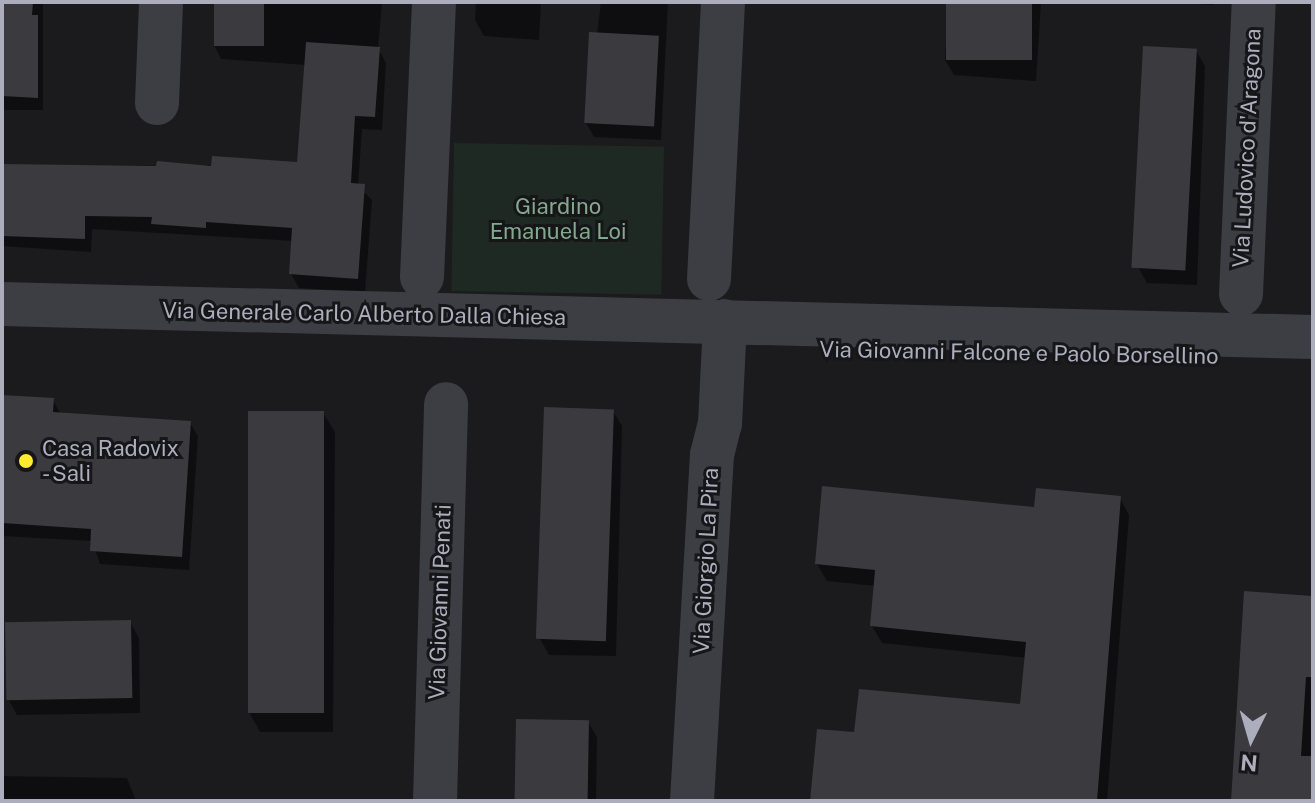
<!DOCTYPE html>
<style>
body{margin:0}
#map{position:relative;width:1315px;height:803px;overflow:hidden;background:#1b1a1d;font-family:"Public Sans",sans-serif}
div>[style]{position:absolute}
.green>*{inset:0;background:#1f2923;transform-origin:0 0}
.shadow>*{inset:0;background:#0007;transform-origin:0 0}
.building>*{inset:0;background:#3b3a3f;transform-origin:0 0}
.minor>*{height:44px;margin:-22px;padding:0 22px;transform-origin:22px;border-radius:22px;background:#3d3d44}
.dots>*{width:22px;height:22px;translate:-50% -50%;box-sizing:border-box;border:4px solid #161518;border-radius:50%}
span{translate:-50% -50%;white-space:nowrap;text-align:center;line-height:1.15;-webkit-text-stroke:6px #161518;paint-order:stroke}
.street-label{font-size:22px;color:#acadbd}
.park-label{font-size:22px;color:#82a98e}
.poi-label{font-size:22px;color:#acadbd}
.left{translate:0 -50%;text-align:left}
.frame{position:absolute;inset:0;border:4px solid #acadbd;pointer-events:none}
.north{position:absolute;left:1211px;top:699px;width:80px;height:80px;-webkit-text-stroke:6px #161518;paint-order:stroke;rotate:185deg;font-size:22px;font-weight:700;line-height:32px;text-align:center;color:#acadbd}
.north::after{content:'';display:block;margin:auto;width:28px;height:36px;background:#acadbd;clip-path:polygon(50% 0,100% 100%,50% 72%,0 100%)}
</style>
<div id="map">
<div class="green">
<div style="left:454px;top:143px;width:210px;height:148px;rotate:1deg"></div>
</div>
<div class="shadow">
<div style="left:2px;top:2px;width:41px;height:108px"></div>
<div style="clip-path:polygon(214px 2px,382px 2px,378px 48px,386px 63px,382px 130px,362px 129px,358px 186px,372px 200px,365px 292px,299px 288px,291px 274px,294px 241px,92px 229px,91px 252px,2px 246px,2px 166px,299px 165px,306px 65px,221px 59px,214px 45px)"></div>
<div style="clip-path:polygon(476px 2px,541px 2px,539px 40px,484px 36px,475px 20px)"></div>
<div style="clip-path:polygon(601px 2px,668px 2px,661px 140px,594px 137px,586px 123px)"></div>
<div style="clip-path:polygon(948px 2px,1041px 2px,1036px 81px,954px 75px,945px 60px)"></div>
<div style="clip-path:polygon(1160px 2px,1213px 2px,1213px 5px)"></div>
<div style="clip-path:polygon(1196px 51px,1205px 66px,1197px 285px,1147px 283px,1138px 267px)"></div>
<div style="clip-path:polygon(2px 397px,53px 400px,61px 415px,190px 423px,198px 436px,189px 570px,100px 564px,92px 541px,2px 536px)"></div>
<div style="clip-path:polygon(613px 411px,622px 426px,616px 656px,549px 655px,540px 639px)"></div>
<div style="clip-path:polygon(323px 413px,335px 432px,333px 732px,260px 732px,249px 712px)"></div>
<div style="clip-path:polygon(1120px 498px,1129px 515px,1107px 801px,812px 801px,1022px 706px,1027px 658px,882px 643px,872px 626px,876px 586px,827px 581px,817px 564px,1036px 509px)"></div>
<div style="clip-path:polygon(1313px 598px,1313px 801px,1233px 801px)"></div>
<div style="clip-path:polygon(130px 622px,139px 638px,140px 713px,17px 715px,8px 699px)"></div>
<div style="clip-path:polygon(588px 722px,597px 737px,596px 801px,518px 801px)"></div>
<div style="clip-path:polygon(2px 776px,127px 778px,136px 801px,2px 801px)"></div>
</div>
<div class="building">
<div style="clip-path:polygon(2px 2px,33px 2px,32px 15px,38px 15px,38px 98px,2px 96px)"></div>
<div style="left:214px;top:2px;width:50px;height:44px"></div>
<div style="left:946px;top:2px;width:86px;height:58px"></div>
<div style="left:589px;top:32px;width:70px;height:91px;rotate:3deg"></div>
<div style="clip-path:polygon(306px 42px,380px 47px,375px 117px,355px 116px,351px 183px,365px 184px,358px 279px,289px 274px,292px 228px,206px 222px,206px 228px,151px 224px,152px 217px,85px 216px,85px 239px,2px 236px,2px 164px,156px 166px,157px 161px,211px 166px,212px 156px,297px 162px)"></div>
<div style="left:1143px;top:46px;width:54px;height:222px;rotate:3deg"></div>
<div style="clip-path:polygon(2px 395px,54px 398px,53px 412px,191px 421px,182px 557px,90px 551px,91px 529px,2px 523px)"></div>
<div style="left:544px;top:407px;width:70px;height:232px;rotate:2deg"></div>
<div style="left:248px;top:411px;width:76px;height:302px"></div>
<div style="clip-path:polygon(822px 486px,1034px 507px,1036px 488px,1121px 496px,1097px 801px,810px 801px,817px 729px,854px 732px,859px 689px,1020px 704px,1026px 642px,870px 626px,875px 570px,815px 564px)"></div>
<div style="clip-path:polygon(1244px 591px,1313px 596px,1313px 677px,1306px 677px,1301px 756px,1313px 756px,1313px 801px,1231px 801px)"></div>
<div style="left:131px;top:620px;width:78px;height:126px;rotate:89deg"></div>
<div style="left:516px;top:719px;width:73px;height:82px;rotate:1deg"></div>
</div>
<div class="minor">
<div style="left:157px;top:103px;width:101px;rotate:-87.7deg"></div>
<div style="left:422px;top:277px;width:275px;rotate:-87.5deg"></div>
<div style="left:709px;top:279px;width:277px;rotate:-87.1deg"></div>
<div style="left:1241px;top:294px;width:292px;rotate:-87.5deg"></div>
<div style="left:2px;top:304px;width:1311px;rotate:1.44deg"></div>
<div style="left:435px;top:801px;width:397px;rotate:-88.4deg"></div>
<div style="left:692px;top:801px;width:347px;rotate:-86.7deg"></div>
<div style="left:712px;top:455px;width:32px;rotate:-76deg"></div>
<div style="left:720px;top:424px;width:103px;rotate:-87.2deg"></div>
</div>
<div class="dots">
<div style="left:26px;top:461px;background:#ffec30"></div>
</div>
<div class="street-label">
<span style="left:1247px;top:148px;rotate:-87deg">Via Ludovico d'Aragona</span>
<span style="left:364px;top:314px;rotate:1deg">Via Generale Carlo Alberto Dalla Chiesa</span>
<span style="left:1019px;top:353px;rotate:1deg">Via Giovanni Falcone e Paolo Borsellino</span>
<span style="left:706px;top:561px;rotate:-87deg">Via Giorgio La Pira</span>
<span style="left:440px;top:602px;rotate:-88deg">Via Giovanni Penati</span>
</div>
<div class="park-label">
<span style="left:558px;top:219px">Giardino<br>Emanuela Loi</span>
</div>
<div class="poi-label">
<span class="left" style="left:42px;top:461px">Casa Radovix<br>- Sali</span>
</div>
<div class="frame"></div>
<div class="north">N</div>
</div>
